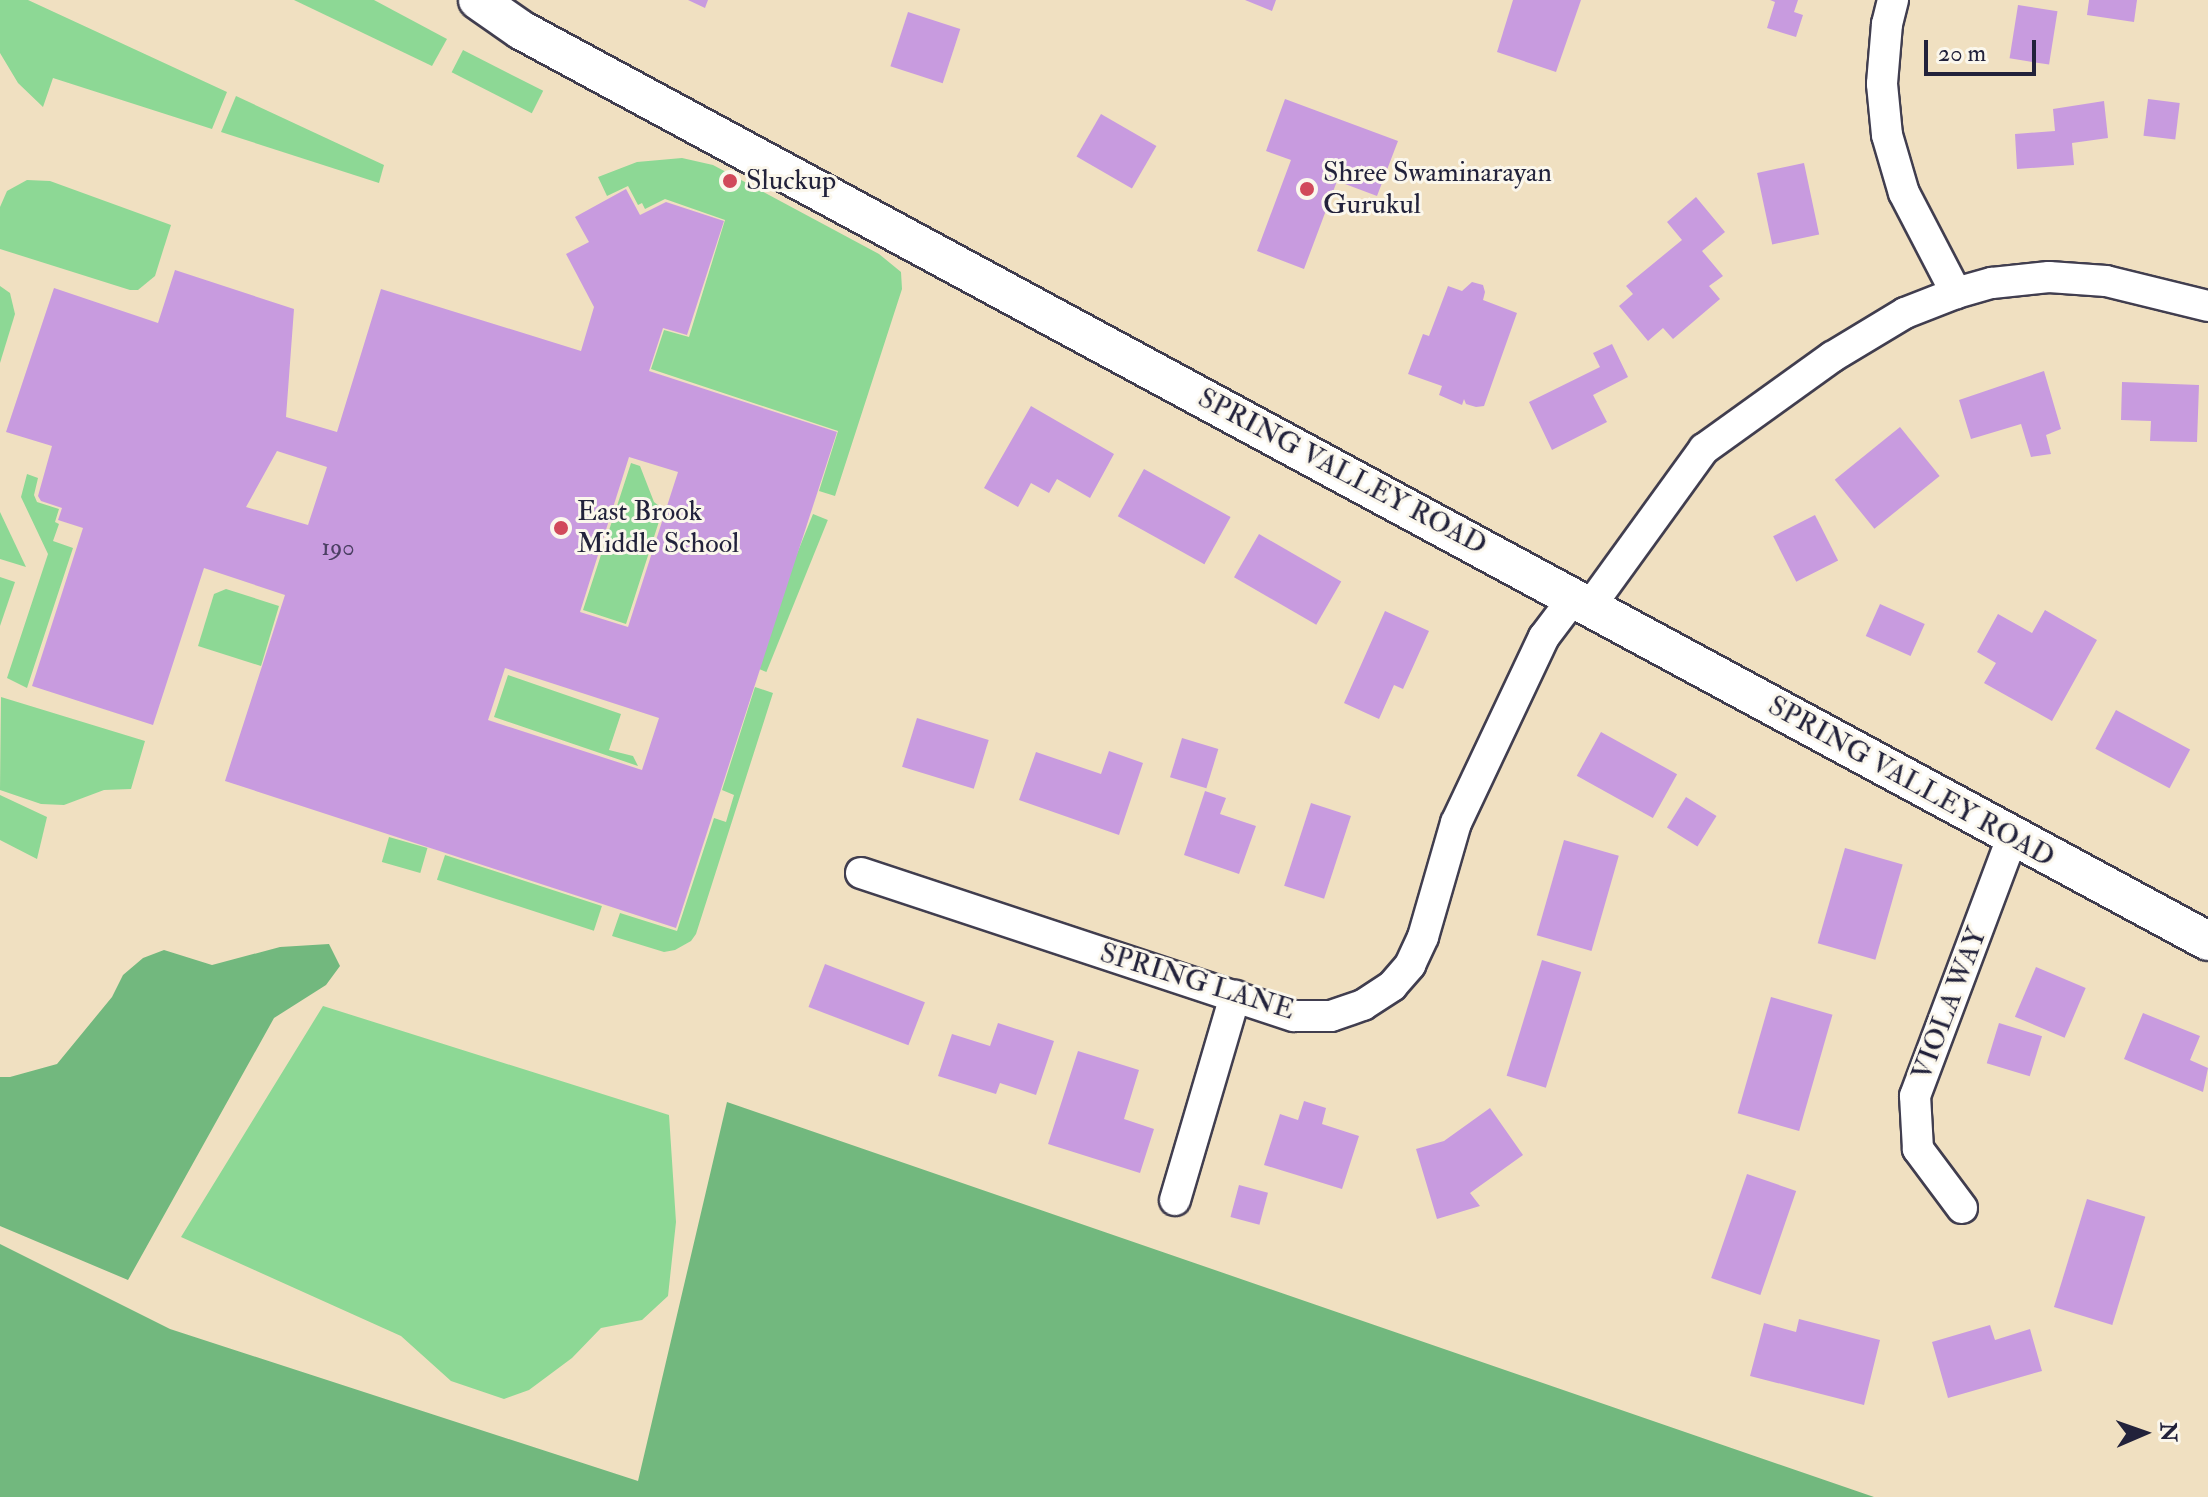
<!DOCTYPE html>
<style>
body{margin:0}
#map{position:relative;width:2208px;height:1497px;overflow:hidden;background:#f0e0c1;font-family:"IM FELL Double Pica",serif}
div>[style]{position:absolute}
.green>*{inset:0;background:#8dd895;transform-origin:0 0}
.forest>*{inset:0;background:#72b87e}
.building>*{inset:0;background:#c89bdf;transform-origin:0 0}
.roads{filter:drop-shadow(2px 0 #413e4f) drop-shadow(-2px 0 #413e4f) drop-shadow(0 2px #413e4f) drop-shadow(0 -2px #413e4f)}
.minor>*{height:30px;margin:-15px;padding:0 15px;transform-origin:15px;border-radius:15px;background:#fff}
.tertiary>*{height:38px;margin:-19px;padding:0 19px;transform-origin:19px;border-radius:19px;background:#fff}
.dots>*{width:22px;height:22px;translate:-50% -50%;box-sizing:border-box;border:4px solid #fbf7ec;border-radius:50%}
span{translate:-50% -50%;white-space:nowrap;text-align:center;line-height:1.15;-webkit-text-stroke:6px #fbf7ec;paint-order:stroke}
.number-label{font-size:24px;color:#4c4064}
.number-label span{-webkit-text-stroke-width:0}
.poi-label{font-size:28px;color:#22223b}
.left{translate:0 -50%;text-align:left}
.street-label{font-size:28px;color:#22223b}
.north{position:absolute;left:2104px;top:1393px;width:80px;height:80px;-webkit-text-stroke:6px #fbf7ec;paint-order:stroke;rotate:88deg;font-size:22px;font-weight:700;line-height:32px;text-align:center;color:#22223b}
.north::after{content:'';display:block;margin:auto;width:28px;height:36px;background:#22223b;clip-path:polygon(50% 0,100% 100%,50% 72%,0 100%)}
.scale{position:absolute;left:1924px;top:40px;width:112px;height:36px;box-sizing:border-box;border:4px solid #22223b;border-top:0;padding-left:10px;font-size:24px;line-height:28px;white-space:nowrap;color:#22223b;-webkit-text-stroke:6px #fbf7ec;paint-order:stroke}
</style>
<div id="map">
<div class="green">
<div style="clip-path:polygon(0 0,28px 0,227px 92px,212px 129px,53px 78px,43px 107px,18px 83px,0 53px)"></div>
<div style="clip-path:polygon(294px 0,374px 0,447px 39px,432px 66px)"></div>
<div style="left:463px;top:50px;width:90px;height:25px;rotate:27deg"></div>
<div style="clip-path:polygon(236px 96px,384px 165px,379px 183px,221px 132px)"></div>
<div style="clip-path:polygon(682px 158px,713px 165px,879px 254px,901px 272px,902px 289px,835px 496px,819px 491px,838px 431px,651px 369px,664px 330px,689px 337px,725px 220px,665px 199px,645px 209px,642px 203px,638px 205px,628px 186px,607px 196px,598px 177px,637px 162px)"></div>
<div style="clip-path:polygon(27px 180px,50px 181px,171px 225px,155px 276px,138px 290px,130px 290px,0 249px,0 207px,7px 191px)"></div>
<div style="clip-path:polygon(0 286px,10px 293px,15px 314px,0 363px)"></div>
<div style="clip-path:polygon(631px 463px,640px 466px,654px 502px,663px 509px,626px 624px,583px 610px)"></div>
<div style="clip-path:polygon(27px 474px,38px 478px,34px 495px,37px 502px,59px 509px,55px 522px,59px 524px,53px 541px,73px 548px,27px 688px,7px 678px,48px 554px,21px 497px)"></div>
<div style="clip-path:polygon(0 512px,26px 567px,0 559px)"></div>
<div style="left:813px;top:514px;width:16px;height:164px;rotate:22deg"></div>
<div style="clip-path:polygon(0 577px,15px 582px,0 626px)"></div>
<div style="clip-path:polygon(226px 589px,279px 606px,261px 666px,198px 646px,214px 594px)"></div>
<div style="clip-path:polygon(508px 675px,621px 714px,609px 750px,633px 756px,638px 766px,494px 717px)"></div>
<div style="clip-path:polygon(755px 687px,773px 693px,696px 934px,691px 941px,675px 950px,664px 952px,612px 936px,620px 913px,677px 931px,714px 818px,726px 822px,734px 795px,722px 790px)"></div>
<div style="clip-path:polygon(1px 697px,145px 741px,131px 789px,104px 790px,64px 805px,41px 804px,0 790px)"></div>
<div style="clip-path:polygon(0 795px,47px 817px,37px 859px,0 840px)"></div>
<div style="left:389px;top:837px;width:40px;height:26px;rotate:16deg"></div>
<div style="left:445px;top:855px;width:165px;height:26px;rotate:18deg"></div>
<div style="clip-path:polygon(323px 1006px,669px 1115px,676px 1222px,668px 1296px,642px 1320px,601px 1328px,572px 1358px,529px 1390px,504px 1399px,451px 1381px,401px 1336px,181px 1237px)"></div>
</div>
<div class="forest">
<div style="clip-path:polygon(329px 944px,340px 966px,326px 985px,274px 1018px,128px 1280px,0 1226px,0 1077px,10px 1077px,57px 1064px,112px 997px,123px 975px,143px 958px,164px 950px,212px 965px,280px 947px)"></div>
<div style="clip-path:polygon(727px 1102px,1874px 1497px,0 1497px,0 1244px,170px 1329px,638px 1481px)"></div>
</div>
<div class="building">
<div style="clip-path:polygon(688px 0,708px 0,705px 8px)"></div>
<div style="clip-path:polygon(1245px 0,1276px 0,1272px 11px)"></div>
<div style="clip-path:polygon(1513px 0,1581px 0,1556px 72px,1497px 52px)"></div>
<div style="clip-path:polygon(1770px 0,1798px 0,1794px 12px,1803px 15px,1796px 37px,1767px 28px,1775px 2px)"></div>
<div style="clip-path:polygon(2089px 0,2137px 0,2134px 22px,2087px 15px)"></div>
<div style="left:2018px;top:5px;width:40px;height:54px;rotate:9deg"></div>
<div style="left:908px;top:12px;width:55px;height:57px;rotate:18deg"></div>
<div style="clip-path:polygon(1285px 99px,1398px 141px,1377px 196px,1337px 181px,1304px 269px,1257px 251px,1291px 160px,1266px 151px)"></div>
<div style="left:2148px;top:99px;width:32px;height:37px;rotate:7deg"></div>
<div style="clip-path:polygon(2104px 101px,2108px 138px,2072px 143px,2074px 165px,2017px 169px,2015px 134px,2055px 131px,2053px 109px)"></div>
<div style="left:1101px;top:114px;width:64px;height:49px;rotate:30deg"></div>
<div style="left:1804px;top:163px;width:73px;height:48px;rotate:78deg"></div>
<div style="clip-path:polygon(evenodd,626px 189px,640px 215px,666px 202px,724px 221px,687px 335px,663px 328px,649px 371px,837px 432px,676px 928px,225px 781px,285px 595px,204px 568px,153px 725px,32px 686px,83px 528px,58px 520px,62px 508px,41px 501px,38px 496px,52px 446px,6px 432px,54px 288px,158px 323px,175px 270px,294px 309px,286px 417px,337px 432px,381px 289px,581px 351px,594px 307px,566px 254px,589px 242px,575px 217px,626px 189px,277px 451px,327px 467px,308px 525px,246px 507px,277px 451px,626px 189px,629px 457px,678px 472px,628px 627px,580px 612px,629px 457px,626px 189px,505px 668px,659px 718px,642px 770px,488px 720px,505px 668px)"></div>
<div style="clip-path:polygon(1696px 197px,1725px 232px,1702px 251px,1723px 276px,1709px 286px,1720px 299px,1673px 339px,1663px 328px,1648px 341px,1619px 306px,1633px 294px,1626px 286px,1682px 240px,1667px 222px)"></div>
<div style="clip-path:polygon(1472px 282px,1483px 285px,1485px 292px,1483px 300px,1517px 313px,1484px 406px,1476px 407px,1466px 404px,1464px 399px,1462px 405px,1439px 395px,1442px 386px,1408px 374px,1423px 334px,1429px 336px,1448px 286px,1462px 291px)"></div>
<div style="clip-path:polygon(1612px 344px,1628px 377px,1593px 395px,1607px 422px,1552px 450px,1529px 402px,1600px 367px,1593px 353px)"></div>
<div style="clip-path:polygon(2044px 371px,2061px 429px,2046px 435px,2051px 454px,2031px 457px,2021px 424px,1971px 439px,1959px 400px)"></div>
<div style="clip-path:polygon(2122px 382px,2199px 385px,2197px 442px,2150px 441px,2151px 421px,2121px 420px)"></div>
<div style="clip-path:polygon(1031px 406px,1114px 454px,1090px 498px,1057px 479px,1049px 493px,1031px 483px,1018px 507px,984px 488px)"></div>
<div style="left:1900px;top:427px;width:63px;height:84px;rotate:51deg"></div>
<div style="left:1144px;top:469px;width:99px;height:54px;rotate:29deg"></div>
<div style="left:1815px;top:515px;width:51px;height:47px;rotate:63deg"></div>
<div style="left:1259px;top:534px;width:95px;height:50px;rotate:30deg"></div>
<div style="left:1880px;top:604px;width:49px;height:35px;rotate:24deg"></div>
<div style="clip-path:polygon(2045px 610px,2097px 640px,2052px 721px,1984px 683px,1996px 663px,1977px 652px,1998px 614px,2032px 633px)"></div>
<div style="clip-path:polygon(1385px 611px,1429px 631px,1403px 689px,1394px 685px,1379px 719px,1344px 703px)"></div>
<div style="left:2116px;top:710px;width:84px;height:44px;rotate:28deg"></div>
<div style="left:917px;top:718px;width:75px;height:51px;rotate:17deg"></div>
<div style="left:1601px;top:732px;width:87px;height:50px;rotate:29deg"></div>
<div style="left:1182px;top:738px;width:38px;height:41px;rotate:17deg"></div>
<div style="clip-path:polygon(1109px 751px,1143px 763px,1119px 835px,1019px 800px,1036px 752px,1101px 774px)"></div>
<div style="clip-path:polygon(1205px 791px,1226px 798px,1220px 814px,1256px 826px,1239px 874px,1184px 855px)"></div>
<div style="left:1686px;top:797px;width:36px;height:36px;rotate:32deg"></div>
<div style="left:1311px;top:803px;width:42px;height:87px;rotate:18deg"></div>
<div style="left:1564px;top:840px;width:57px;height:99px;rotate:16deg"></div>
<div style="left:1845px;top:848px;width:60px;height:99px;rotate:16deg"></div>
<div style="left:1542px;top:960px;width:41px;height:121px;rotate:17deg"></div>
<div style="left:825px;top:964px;width:107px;height:46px;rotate:21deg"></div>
<div style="left:2036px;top:967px;width:54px;height:54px;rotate:23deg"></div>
<div style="left:1771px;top:997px;width:64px;height:121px;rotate:16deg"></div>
<div style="clip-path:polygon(2143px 1013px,2200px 1036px,2190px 1060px,2208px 1068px,2203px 1092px,2124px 1059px)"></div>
<div style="clip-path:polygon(998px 1023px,1054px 1041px,1036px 1095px,1000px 1083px,996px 1094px,938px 1076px,952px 1034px,990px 1046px)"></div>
<div style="left:1999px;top:1023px;width:45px;height:42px;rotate:17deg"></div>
<div style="clip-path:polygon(1078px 1051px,1139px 1070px,1124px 1119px,1154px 1129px,1140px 1173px,1048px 1144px)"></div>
<div style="clip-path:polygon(1304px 1101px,1326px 1108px,1322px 1124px,1359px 1136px,1342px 1189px,1264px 1165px,1280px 1114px,1298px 1120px)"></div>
<div style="clip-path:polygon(1490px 1108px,1523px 1155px,1470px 1193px,1480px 1206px,1437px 1219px,1416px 1149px,1444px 1141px)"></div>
<div style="left:1747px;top:1174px;width:52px;height:110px;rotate:19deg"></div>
<div style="left:1239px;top:1185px;width:30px;height:33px;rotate:15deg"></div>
<div style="left:2087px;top:1199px;width:61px;height:113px;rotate:17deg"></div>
<div style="clip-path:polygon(1799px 1319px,1880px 1340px,1864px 1405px,1750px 1376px,1764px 1323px,1796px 1332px)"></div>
<div style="clip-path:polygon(1990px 1325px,1995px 1340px,2030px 1329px,2042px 1371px,1948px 1398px,1932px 1342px)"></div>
</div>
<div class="roads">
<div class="minor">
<div style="left:1893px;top:0;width:25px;rotate:104deg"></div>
<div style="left:1887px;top:24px;width:60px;rotate:94.8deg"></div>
<div style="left:1882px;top:84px;width:51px;rotate:84.4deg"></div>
<div style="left:1887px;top:135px;width:60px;rotate:73.7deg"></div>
<div style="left:1904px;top:193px;width:113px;rotate:62.5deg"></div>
<div style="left:1591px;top:605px;width:193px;rotate:-54.1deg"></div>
<div style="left:1704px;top:449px;width:158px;rotate:-35.7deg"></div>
<div style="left:1832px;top:357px;width:85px;rotate:-31.1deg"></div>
<div style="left:1905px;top:313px;width:55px;rotate:-21.4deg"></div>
<div style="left:1956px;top:293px;width:37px;rotate:-16deg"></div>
<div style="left:1992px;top:283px;width:57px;rotate:-6deg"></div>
<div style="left:2049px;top:277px;width:57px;rotate:4deg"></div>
<div style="left:2106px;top:281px;width:105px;rotate:13.8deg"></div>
<div style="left:861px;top:873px;width:456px;rotate:18.3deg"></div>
<div style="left:1294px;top:1016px;width:37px"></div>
<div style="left:1331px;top:1016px;width:34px;rotate:-19deg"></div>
<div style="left:1363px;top:1005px;width:35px;rotate:-33deg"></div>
<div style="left:1392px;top:986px;width:28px;rotate:-49deg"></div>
<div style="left:1410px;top:965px;width:31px;rotate:-65deg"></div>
<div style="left:1423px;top:937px;width:119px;rotate:-73.9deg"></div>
<div style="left:1456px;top:823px;width:206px;rotate:-64.7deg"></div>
<div style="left:1544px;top:637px;width:51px;rotate:-52.9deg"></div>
<div style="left:1175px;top:1200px;width:213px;rotate:-73.6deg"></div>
<div style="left:1962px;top:1208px;width:74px;rotate:-126.7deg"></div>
<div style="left:1918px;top:1149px;width:53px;rotate:-93.2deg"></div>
<div style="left:1915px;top:1096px;width:276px;rotate:-69.4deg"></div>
</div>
<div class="tertiary">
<div style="left:478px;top:0;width:52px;rotate:34.9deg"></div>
<div style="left:521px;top:30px;width:1917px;rotate:28.37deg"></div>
</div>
</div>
<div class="dots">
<div style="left:730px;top:181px;background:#d1495b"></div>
<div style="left:1307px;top:189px;background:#d1495b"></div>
<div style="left:561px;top:528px;background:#d1495b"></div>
</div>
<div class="number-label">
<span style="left:338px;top:548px">190</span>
</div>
<div class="poi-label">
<span class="left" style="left:1323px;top:189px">Shree Swaminarayan<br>Gurukul</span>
<span class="left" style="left:746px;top:181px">Sluckup</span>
<span class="left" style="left:577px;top:528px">East Brook<br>Middle School</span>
</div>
<div class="street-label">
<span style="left:1342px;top:472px;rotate:28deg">SPRING VALLEY ROAD</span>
<span style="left:1911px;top:782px;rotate:29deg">SPRING VALLEY ROAD</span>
<span style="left:1197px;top:982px;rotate:17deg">SPRING LANE</span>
<span style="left:1950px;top:1004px;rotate:-69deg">VIOLA WAY</span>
</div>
<div class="north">N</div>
<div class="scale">20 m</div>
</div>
